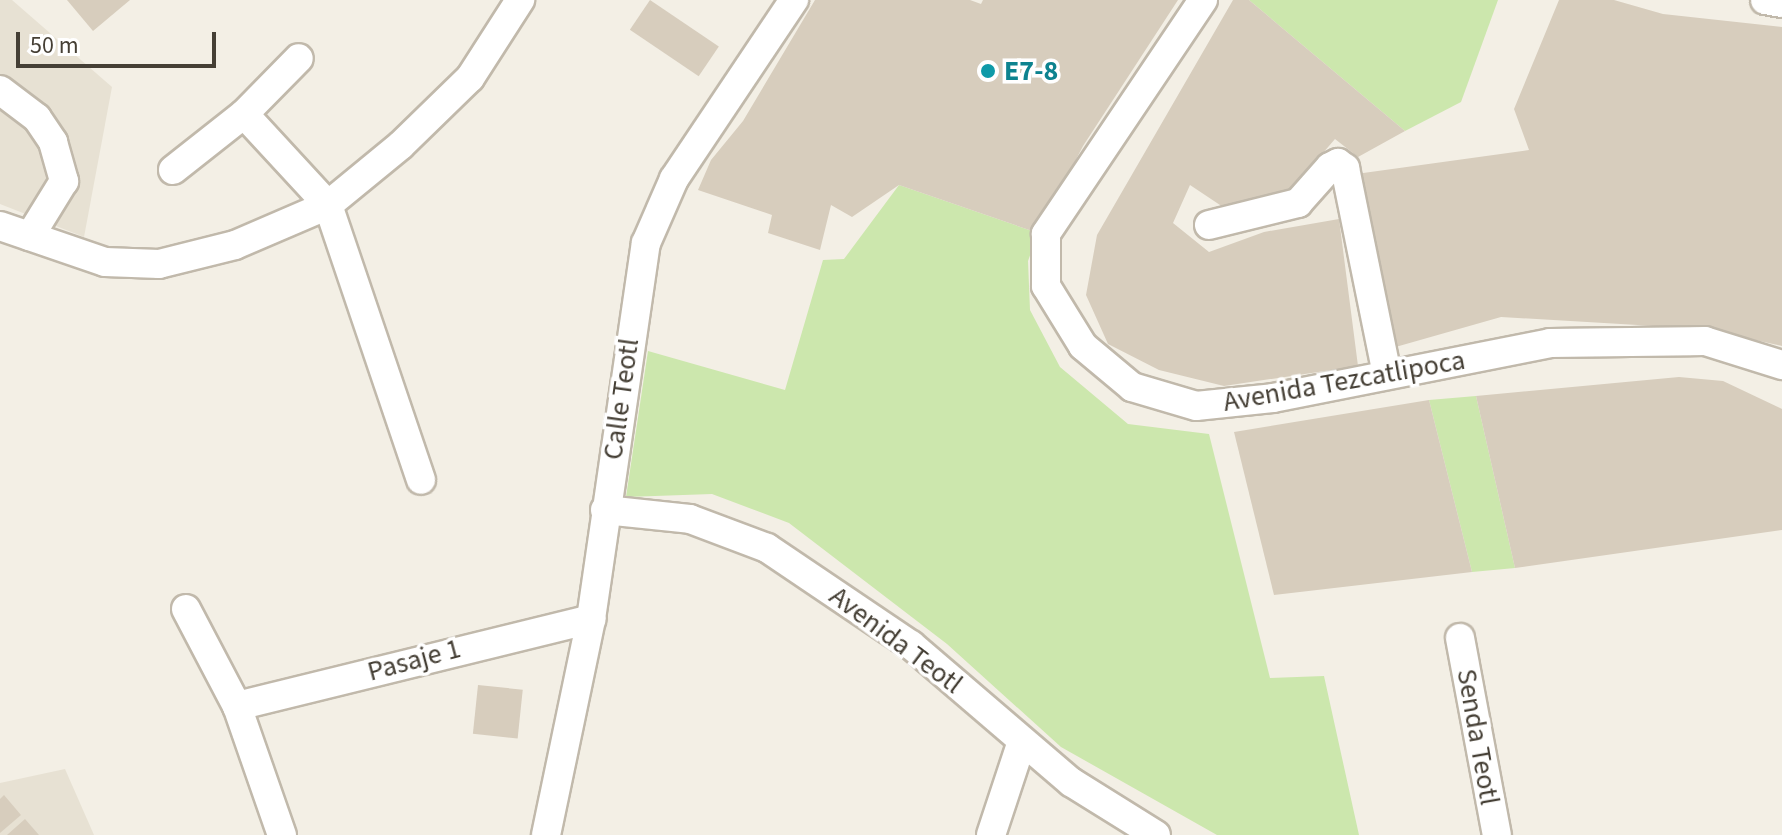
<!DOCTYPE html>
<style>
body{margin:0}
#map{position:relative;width:1782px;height:835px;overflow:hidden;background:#f3efe5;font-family:"Source Sans 3",sans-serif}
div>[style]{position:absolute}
.residential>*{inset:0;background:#e7e1d3}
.green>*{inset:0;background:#cce7ad}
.building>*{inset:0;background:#d7cdbd;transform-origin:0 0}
.roads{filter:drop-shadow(2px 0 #c1b9ab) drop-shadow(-2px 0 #c1b9ab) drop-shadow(0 2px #c1b9ab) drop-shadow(0 -2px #c1b9ab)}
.minor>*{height:28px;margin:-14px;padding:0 14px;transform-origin:14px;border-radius:14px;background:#fff}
.dots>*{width:22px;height:22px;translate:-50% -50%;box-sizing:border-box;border:4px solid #fff;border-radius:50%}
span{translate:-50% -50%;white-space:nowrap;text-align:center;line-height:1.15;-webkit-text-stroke:7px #fff;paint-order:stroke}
.culture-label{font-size:28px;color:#0d838f;font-weight:700}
.left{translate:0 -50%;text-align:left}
.street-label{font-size:28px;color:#453f35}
.scale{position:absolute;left:16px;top:32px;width:200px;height:36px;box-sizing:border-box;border:4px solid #453f35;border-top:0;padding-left:10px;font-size:24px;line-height:28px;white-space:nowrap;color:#453f35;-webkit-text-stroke:6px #fff;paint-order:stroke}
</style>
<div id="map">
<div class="residential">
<div style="clip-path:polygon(0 0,12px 0,112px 87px,84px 237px,0 204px)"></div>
<div style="clip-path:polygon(65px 769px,94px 835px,0 835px,0 783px)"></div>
</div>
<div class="green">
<div style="clip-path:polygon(1249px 0,1498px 0,1461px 102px,1405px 131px)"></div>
<div style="clip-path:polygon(899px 185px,1038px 233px,1028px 261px,1030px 310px,1060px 367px,1128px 424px,1209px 434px,1270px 678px,1324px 676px,1359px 835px,1217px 835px,1061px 747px,947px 644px,789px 523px,712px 494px,626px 497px,648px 351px,785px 390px,823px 260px,844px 259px)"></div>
<div style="clip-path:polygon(1476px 396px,1515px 568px,1472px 572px,1429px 400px)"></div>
</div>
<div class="building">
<div style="clip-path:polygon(67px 0,130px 0,93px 31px)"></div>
<div style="left:650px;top:0;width:83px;height:36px;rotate:34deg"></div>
<div style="clip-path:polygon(815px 0,970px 0,981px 4px,983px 0,1178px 0,1083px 146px,1038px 233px,899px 185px,852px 217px,831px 205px,820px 250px,768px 233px,772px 215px,698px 190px,711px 160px,743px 121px)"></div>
<div style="clip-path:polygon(1233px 0,1249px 0,1405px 131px,1358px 157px,1335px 139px,1279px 204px,1232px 213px,1190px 185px,1173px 223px,1209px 252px,1264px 232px,1339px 219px,1358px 366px,1224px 386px,1159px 370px,1108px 344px,1086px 295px,1097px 235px)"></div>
<div style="clip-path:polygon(1559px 0,1614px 0,1663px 14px,1782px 27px,1782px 346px,1705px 329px,1501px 317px,1392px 348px,1356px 174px,1529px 150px,1514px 109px)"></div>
<div style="clip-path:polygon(1679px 377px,1723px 381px,1782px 409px,1782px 530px,1515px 568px,1476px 396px)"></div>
<div style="clip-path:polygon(1429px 400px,1472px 572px,1274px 595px,1234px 432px)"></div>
<div style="left:478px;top:685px;width:45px;height:49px;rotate:6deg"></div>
<div style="clip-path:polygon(4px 795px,21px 815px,0 833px,0 799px)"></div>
<div style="clip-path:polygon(25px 819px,39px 835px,7px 835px)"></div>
</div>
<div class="roads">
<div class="minor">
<div style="left:1203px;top:0;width:282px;rotate:123.9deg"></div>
<div style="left:1046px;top:234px;width:52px;rotate:90deg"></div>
<div style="left:1046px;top:286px;width:70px;rotate:58.3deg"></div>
<div style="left:1083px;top:346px;width:64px;rotate:39.9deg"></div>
<div style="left:1132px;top:387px;width:67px;rotate:16.5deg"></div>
<div style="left:1196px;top:406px;width:77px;rotate:-5.9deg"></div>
<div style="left:1273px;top:398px;width:282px;rotate:-11.2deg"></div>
<div style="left:1550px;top:343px;width:155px;rotate:-0.7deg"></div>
<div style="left:1705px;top:341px;width:81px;rotate:17.3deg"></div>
<div style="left:1765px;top:0;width:17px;rotate:10deg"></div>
<div style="left:0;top:90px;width:46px;rotate:37.1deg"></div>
<div style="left:37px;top:118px;width:29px;rotate:56deg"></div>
<div style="left:53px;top:142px;width:41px;rotate:74.2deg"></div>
<div style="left:64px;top:181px;width:65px;rotate:121.7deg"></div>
<div style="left:244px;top:114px;width:124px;rotate:47.3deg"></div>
<div style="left:328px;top:205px;width:290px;rotate:71.3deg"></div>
<div style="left:173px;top:170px;width:90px;rotate:-38.3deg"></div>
<div style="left:244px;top:114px;width:78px;rotate:-45.5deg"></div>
<div style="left:1209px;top:225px;width:92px;rotate:-13.9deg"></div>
<div style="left:1298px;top:203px;width:48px;rotate:-48.4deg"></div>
<div style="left:1330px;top:167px;width:9px;rotate:-27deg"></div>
<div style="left:1338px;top:163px;width:9px;rotate:36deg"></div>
<div style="left:1345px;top:168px;width:211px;rotate:78.5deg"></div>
<div style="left:0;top:226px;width:111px;rotate:18.9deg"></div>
<div style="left:105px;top:262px;width:54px;rotate:2.1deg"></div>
<div style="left:159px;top:264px;width:78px;rotate:-14deg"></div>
<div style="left:235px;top:245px;width:101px;rotate:-23.3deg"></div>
<div style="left:328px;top:205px;width:94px;rotate:-39.4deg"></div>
<div style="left:401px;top:145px;width:96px;rotate:-44.2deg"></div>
<div style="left:470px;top:78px;width:93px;rotate:-57.3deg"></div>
<div style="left:605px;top:510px;width:85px;rotate:6deg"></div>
<div style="left:690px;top:519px;width:82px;rotate:20.6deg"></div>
<div style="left:767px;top:548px;width:174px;rotate:34deg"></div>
<div style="left:911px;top:645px;width:211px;rotate:40.6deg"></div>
<div style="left:1071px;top:782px;width:100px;rotate:31.9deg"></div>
<div style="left:186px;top:609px;width:110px;rotate:62.3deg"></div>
<div style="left:237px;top:706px;width:137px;rotate:70.8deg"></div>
<div style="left:1460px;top:638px;width:200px;rotate:79.4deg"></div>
<div style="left:237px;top:706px;width:365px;rotate:-13.8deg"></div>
<div style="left:546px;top:835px;width:221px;rotate:-78.2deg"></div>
<div style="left:591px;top:619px;width:380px;rotate:-81.7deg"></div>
<div style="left:646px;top:243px;width:70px;rotate:-66.4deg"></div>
<div style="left:674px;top:179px;width:216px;rotate:-56.2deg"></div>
<div style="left:991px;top:835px;width:99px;rotate:-71.7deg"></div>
</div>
</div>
<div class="dots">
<div style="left:988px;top:71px;background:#0f9aa8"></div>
</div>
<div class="culture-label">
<span class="left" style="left:1004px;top:71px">E7-8</span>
</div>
<div class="street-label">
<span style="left:1344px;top:381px;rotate:-10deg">Avenida Tezcatlipoca</span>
<span style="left:621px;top:399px;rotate:-82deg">Calle Teotl</span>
<span style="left:896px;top:640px;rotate:37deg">Avenida Teotl</span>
<span style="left:414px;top:660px;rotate:-15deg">Pasaje 1</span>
<span style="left:1478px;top:737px;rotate:80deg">Senda Teotl</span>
</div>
<div class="scale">50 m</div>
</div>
